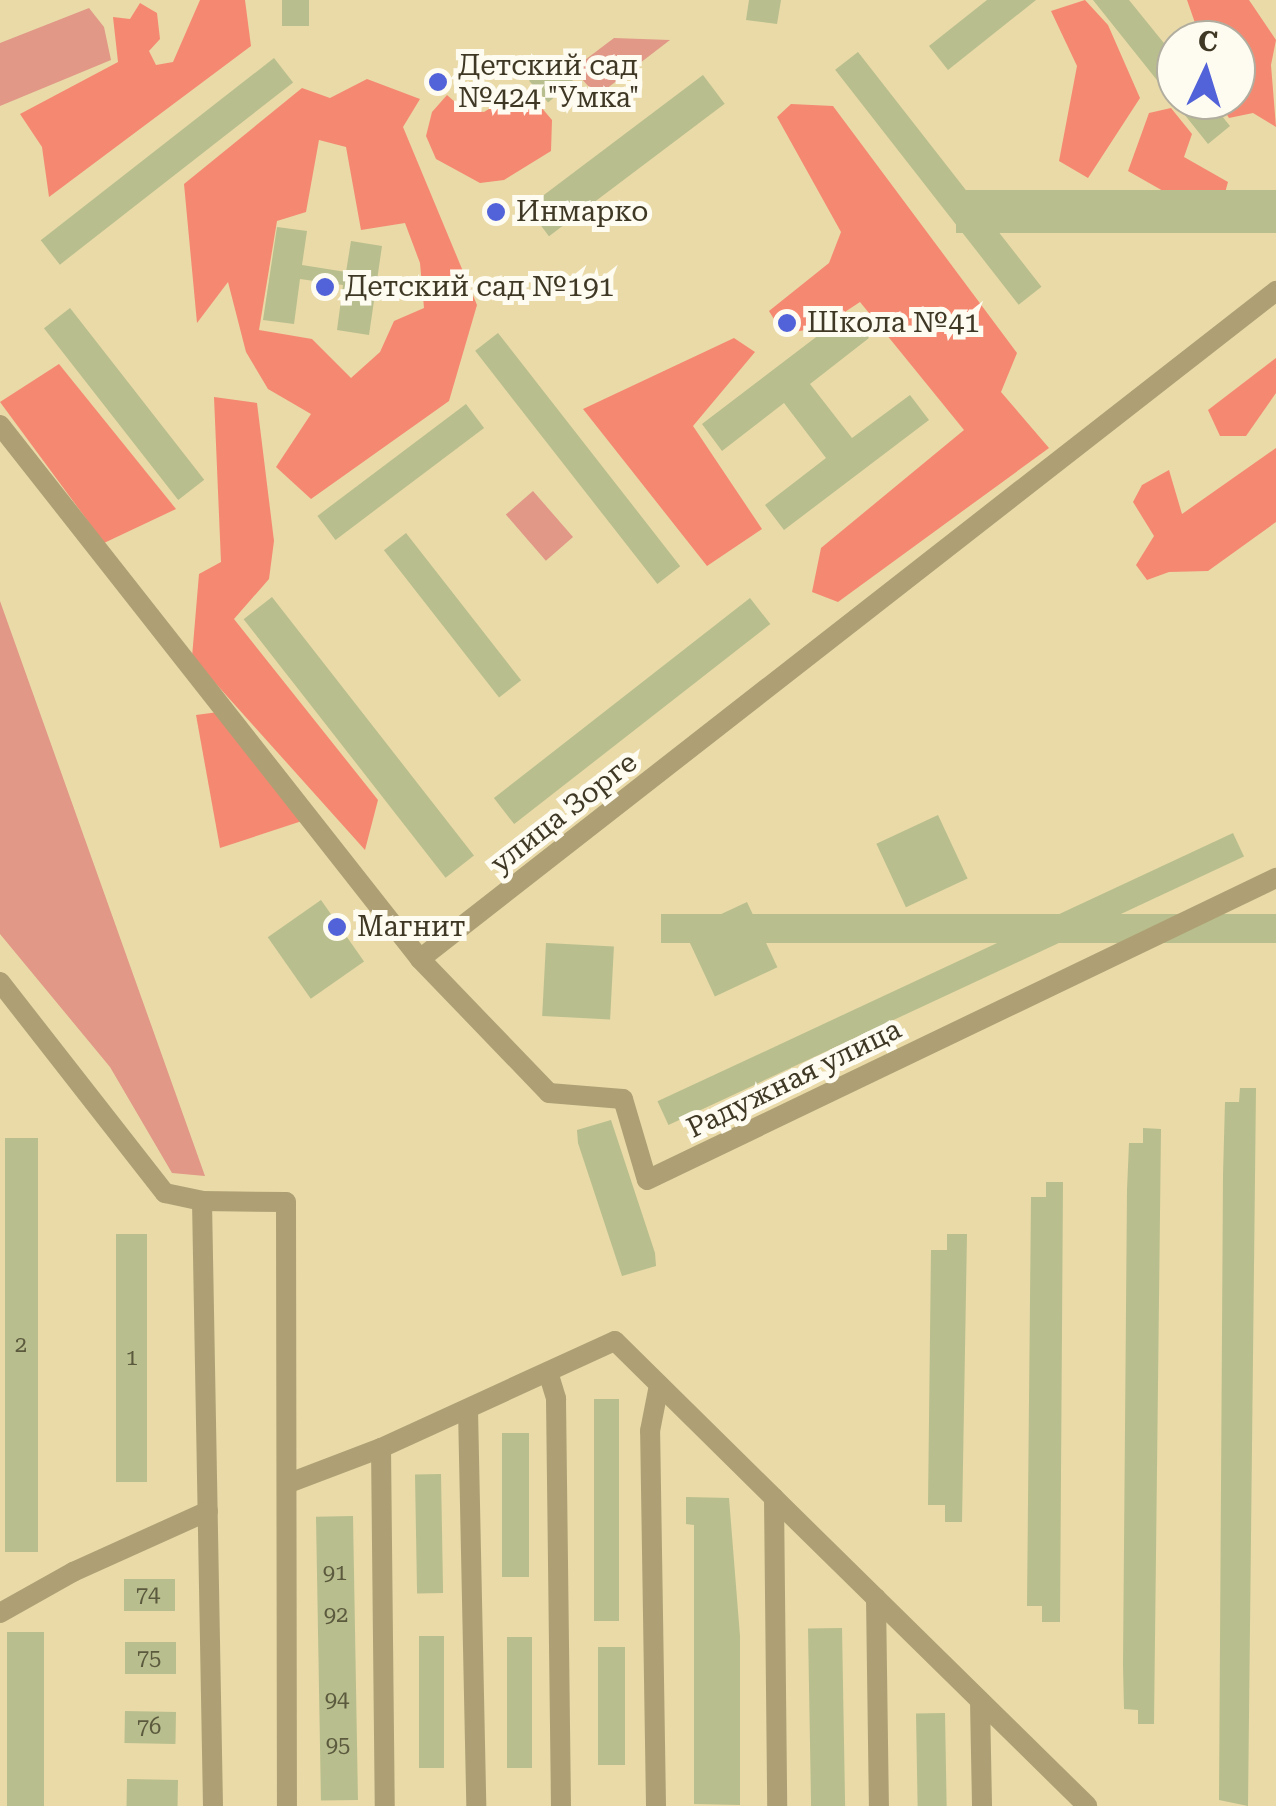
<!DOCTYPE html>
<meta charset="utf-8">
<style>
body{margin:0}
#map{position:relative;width:1276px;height:1806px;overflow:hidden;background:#e9daa8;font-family:"Roboto Serif",serif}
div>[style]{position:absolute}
.green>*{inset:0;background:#e19887;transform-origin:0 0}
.forest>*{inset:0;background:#f58871}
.building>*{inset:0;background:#b8be8d;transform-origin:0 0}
.minor>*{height:20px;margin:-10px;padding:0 10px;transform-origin:10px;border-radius:10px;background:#aea074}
.dots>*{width:28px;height:28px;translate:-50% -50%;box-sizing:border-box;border:5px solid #fefbf1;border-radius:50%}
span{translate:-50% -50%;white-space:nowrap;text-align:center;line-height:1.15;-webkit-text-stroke:10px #fefbf1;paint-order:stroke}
.number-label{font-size:22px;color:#5c5a3e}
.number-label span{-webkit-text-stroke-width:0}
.poi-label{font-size:28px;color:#3e3824}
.left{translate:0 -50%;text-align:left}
.street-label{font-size:28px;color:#3e3824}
.north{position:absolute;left:1156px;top:20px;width:100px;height:100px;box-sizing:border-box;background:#fefbf1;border:2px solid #b1ad9f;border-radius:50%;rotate:4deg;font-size:28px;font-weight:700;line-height:40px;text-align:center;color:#3e3824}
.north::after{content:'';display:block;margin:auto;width:35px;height:45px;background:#5262d8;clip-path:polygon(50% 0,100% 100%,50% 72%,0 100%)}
</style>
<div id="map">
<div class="green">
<div style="clip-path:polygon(89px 8px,104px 27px,111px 60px,0 106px,0 43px)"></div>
<div style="clip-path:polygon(614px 38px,670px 40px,597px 96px,573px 69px)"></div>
<div style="left:533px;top:491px;width:61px;height:36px;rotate:49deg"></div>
<div style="clip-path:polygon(0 601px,205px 1176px,172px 1173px,110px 1067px,0 934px)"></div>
</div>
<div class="forest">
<div style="clip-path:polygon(200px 0,245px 0,251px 46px,49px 197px,42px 147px,20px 114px,118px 62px,113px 17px,130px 19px,140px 3px,157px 13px,160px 39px,149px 51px,156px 65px,173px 62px)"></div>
<div style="clip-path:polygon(1085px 0,1108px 25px,1140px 98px,1088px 178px,1059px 161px,1077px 66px,1051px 11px)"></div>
<div style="clip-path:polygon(1187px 0,1249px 0,1276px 40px,1271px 65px,1276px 127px,1253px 113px,1229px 118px,1218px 100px,1236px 100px,1236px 40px,1201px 40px)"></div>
<div style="clip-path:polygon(evenodd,367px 79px,420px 99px,403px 127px,477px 305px,449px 401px,311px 499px,276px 467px,311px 414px,268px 389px,246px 352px,228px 282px,197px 323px,184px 184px,302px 88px,330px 98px,367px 79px,319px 140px,346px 147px,361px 230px,405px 223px,420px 263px,424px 308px,394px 321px,380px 352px,351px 378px,312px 339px,259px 330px,277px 221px,306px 212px,319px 140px)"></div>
<div style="clip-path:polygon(524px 87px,552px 120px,551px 151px,504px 180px,480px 183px,436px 159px,426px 136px,432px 112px,447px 95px,463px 109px,484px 112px)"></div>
<div style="clip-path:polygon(791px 104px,833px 106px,1017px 353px,1001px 392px,1049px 448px,838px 602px,812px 592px,821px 548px,964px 430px,860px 302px,822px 327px,783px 334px,769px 311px,829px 263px,841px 232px,777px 117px)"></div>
<div style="clip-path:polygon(1171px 108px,1192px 134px,1184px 157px,1228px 182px,1221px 207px,1200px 212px,1128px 171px,1149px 113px)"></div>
<div style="clip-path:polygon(734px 338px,755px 352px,693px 426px,762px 529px,707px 566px,583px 409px)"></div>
<div style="clip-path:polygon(1276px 358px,1276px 393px,1246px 436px,1220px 436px,1208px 410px)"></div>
<div style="clip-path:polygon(59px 364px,176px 509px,104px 543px,0 402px)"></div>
<div style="clip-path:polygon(214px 397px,257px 403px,274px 541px,269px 579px,234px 619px,378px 800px,365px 850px,192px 657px,199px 574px,221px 562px)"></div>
<div style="clip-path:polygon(1276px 448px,1276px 522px,1208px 571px,1169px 572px,1147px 580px,1136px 565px,1154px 536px,1133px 502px,1142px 485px,1169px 470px,1182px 514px)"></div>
<div style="clip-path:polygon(226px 711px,302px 821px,220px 848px,196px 715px)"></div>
</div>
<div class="building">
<div style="left:282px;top:0;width:27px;height:26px"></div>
<div style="clip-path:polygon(749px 0,781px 0,777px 24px,746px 20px)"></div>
<div style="clip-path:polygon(987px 0,1036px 0,948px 70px,929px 46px)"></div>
<div style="clip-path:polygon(1093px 0,1129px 0,1176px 58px,1176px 100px,1209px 100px,1230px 126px,1208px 144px)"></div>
<div style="left:858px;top:52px;width:298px;height:29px;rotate:52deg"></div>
<div style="left:274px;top:58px;width:31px;height:296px;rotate:52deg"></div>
<div style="left:554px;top:59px;width:29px;height:33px;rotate:49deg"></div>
<div style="left:703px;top:75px;width:36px;height:220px;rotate:53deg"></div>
<div style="left:1276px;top:190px;width:43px;height:320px;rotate:90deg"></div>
<div style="clip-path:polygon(277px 227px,307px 231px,302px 265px,346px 272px,351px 241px,382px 246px,369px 335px,337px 330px,343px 285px,300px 279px,294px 324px,263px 320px)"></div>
<div style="left:70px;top:308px;width:218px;height:33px;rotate:52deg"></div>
<div style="clip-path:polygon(849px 312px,869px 338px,810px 384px,852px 438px,910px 395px,929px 420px,784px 530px,765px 505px,826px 458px,784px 403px,722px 451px,702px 424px)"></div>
<div style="left:498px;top:333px;width:296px;height:29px;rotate:52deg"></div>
<div style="left:466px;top:404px;width:30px;height:186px;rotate:53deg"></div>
<div style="left:406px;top:533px;width:187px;height:28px;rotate:52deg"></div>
<div style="left:272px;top:597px;width:328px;height:36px;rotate:52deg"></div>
<div style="left:750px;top:598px;width:33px;height:325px;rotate:52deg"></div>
<div style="left:938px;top:815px;width:70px;height:68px;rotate:65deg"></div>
<div style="left:1233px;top:833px;width:26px;height:635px;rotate:65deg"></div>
<div style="left:321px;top:900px;width:75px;height:65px;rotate:55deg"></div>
<div style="left:747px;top:902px;width:72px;height:69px;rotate:65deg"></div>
<div style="left:1276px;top:914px;width:29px;height:615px;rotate:90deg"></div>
<div style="left:546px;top:943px;width:68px;height:73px;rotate:3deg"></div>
<div style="clip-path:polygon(1240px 1088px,1256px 1088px,1248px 1806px,1219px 1800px,1223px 1175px,1225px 1102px,1239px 1102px)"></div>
<div style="clip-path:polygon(611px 1120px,655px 1253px,656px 1266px,622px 1276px,578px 1143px,577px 1130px)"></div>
<div style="clip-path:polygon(1143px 1128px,1161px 1129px,1154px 1724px,1138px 1724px,1138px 1710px,1124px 1709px,1123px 1665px,1127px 1190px,1129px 1143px,1143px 1143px)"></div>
<div style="left:5px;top:1138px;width:33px;height:414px"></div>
<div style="clip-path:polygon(1046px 1182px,1063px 1182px,1060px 1622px,1042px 1622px,1042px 1606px,1027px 1606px,1031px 1197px,1046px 1197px)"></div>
<div style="left:116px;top:1234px;width:31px;height:248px"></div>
<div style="clip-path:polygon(947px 1234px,967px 1234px,962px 1522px,945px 1522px,945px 1505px,928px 1505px,931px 1250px,947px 1250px)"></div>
<div style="left:594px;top:1399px;width:25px;height:222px"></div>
<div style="left:502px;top:1433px;width:27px;height:144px"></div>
<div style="left:441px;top:1474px;width:119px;height:26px;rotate:89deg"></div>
<div style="clip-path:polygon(686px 1497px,729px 1498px,740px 1636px,740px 1805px,694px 1804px,694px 1525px,686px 1524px)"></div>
<div style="left:353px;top:1516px;width:284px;height:37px;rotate:89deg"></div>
<div style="left:124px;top:1579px;width:51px;height:32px"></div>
<div style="left:842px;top:1628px;width:178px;height:34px;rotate:89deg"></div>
<div style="left:7px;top:1632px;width:37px;height:174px"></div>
<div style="left:419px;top:1636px;width:25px;height:132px"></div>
<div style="left:507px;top:1637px;width:25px;height:131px"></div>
<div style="left:125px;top:1642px;width:51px;height:32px"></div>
<div style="left:598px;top:1647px;width:27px;height:118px"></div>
<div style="left:125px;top:1711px;width:51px;height:32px;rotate:1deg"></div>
<div style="left:945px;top:1713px;width:93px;height:29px;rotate:89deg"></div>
<div style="left:127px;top:1779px;width:51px;height:27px;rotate:1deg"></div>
</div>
<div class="minor">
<div style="left:0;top:425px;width:679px;rotate:51.81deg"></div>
<div style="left:420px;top:959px;width:186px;rotate:46.1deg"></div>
<div style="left:549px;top:1093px;width:74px;rotate:4.6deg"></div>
<div style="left:623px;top:1099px;width:84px;rotate:73.5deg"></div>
<div style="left:647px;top:1180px;width:698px;rotate:-25.65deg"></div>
<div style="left:420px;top:959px;width:1086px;rotate:-37.97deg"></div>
<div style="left:0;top:982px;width:268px;rotate:52deg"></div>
<div style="left:165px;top:1193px;width:38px;rotate:12deg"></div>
<div style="left:202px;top:1201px;width:84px;rotate:0.7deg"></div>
<div style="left:286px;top:1202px;width:604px;rotate:89.91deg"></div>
<div style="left:202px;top:1201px;width:605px;rotate:88.96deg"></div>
<div style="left:548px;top:1372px;width:28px;rotate:73deg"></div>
<div style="left:556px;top:1399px;width:407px;rotate:89.3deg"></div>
<div style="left:468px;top:1409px;width:397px;rotate:88.8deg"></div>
<div style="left:381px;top:1448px;width:358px;rotate:89.4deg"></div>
<div style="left:289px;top:1483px;width:98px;rotate:-20.8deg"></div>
<div style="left:381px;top:1448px;width:257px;rotate:-24.6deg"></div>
<div style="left:615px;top:1341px;width:223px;rotate:44.6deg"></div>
<div style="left:774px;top:1498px;width:308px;rotate:89.4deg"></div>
<div style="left:774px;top:1498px;width:439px;rotate:44.5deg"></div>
<div style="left:876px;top:1598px;width:208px;rotate:89.2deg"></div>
<div style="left:0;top:1613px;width:84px;rotate:-29.3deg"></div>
<div style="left:73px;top:1572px;width:148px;rotate:-24.3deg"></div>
<div style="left:980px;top:1701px;width:105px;rotate:88.9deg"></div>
<div style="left:656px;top:1806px;width:375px;rotate:-90.9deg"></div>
<div style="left:650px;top:1431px;width:47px;rotate:-78.9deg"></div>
</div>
<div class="dots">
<div style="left:438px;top:82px;background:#5262d8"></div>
<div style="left:496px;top:212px;background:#5262d8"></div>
<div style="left:325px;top:287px;background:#5262d8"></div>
<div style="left:787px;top:323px;background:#5262d8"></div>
<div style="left:337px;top:927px;background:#5262d8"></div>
</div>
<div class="number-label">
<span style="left:21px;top:1345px">2</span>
<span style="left:132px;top:1358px">1</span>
<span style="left:335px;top:1573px">91</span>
<span style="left:148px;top:1595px">74</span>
<span style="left:336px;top:1615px">92</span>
<span style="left:149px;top:1658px">75</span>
<span style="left:337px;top:1700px">94</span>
<span style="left:149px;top:1727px">76</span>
<span style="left:338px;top:1745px">95</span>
</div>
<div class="poi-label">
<span class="left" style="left:458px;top:82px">Детский сад<br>№424 "Умка"</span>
<span class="left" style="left:516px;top:212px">Инмарко</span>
<span class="left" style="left:345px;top:287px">Детский сад №191</span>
<span class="left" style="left:807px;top:323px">Школа №41</span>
<span class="left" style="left:357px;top:927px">Магнит</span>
</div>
<div class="street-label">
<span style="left:564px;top:813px;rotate:-38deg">улица Зорге</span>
<span style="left:794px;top:1079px;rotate:-26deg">Радужная улица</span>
</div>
<div class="north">С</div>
</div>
